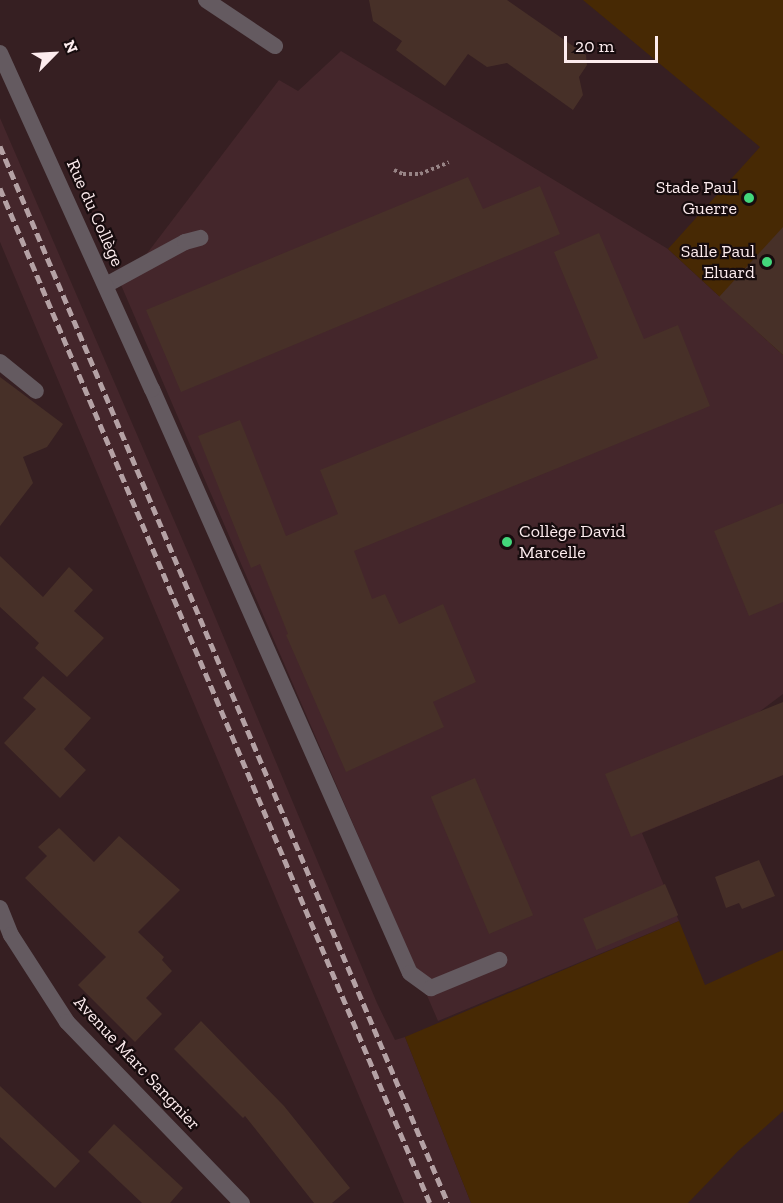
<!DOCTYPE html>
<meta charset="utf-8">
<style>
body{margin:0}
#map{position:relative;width:783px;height:1203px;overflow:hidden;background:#361f22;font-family:"Zilla Slab",serif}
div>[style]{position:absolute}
.built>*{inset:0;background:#44262b}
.green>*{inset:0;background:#472904}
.building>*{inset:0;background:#473028;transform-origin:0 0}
.path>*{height:4px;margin-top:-2px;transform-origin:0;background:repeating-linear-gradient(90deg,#988486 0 3px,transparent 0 6px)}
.service>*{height:16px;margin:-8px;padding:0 8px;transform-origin:8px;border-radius:8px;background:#645a60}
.minor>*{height:16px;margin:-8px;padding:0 8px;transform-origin:8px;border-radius:8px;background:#645a60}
.rail>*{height:4.5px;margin-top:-2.25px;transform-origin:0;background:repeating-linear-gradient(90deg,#b4a1a4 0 9px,transparent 0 13.5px)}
.dots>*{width:16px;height:16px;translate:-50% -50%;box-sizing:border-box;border:3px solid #170c0e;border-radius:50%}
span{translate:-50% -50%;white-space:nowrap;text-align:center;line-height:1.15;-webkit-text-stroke:4.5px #170c0e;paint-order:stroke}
.poi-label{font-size:18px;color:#fdecee}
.right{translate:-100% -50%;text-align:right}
.left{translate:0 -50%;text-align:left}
.street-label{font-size:18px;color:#fdecee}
.north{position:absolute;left:24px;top:24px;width:60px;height:60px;-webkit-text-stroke:4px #170c0e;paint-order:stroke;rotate:66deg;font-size:16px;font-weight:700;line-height:24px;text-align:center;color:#fdecee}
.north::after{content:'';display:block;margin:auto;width:21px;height:27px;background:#fdecee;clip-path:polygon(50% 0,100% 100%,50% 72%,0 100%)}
.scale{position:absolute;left:564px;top:36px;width:94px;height:27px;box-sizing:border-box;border:3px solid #fdecee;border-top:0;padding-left:8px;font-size:18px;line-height:21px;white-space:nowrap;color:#fdecee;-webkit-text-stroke:4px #170c0e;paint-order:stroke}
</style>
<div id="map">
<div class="built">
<div style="clip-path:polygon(341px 51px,668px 249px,783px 355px,783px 694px,759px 712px,783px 769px,783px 775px,642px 833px,679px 921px,438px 1021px,115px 271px,142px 260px,279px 80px,298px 91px)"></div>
<div style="clip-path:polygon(0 118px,193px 564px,377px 1003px,395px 1040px,405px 1037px,471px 1203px,404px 1203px,0 242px)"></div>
</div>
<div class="green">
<div style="clip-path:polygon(583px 0,783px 0,783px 355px,668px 249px,760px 147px)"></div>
<div style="clip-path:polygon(679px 921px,705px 985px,783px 950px,783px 1111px,738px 1151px,688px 1203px,471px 1203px,405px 1037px)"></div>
</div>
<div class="building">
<div style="clip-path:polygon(369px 0,507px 0,586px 55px,587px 65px,579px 77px,583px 95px,573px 110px,507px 63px,487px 67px,468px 54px,445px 86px,396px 50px,402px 41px,373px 21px)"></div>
<div style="clip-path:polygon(468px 177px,483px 209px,540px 186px,560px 234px,181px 392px,146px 310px)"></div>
<div style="clip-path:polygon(783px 227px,783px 355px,719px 297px)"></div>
<div style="clip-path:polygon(599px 233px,644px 339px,678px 325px,710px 406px,354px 551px,372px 599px,385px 594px,399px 624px,443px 604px,476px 682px,433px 702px,444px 727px,346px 772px,286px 635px,288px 634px,260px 564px,251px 568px,198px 436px,240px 420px,286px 536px,338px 514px,320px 470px,598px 358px,554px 252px)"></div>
<div style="clip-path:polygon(0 377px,63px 424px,47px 447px,23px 457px,33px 483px,0 526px)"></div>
<div style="clip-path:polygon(783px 503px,783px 602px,749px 616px,714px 531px)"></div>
<div style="clip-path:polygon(0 556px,43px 597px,69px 567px,93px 590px,74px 611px,104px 638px,67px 677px,35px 648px,39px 643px,0 607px)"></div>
<div style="clip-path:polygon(43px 676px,91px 718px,64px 749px,86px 770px,60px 798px,4px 743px,36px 709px,23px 698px)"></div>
<div style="clip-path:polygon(783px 702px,783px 775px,631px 837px,605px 774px)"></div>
<div style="left:475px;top:778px;width:149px;height:48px;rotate:67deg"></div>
<div style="clip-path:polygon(59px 828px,94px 862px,119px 836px,180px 890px,138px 932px,164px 957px,162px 960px,172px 971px,146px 998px,162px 1014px,135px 1042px,78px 985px,106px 957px,25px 878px,47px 856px,38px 847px)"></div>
<div style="clip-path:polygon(759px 860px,775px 896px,742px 909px,739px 903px,726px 908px,715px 877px)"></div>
<div style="left:665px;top:884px;width:34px;height:89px;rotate:67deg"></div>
<div style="clip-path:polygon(201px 1021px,284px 1106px,350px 1188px,332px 1203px,314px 1203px,245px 1116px,243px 1118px,174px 1049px)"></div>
<div style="clip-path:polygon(0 1086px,80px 1161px,55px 1188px,0 1137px)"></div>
<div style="clip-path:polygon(114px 1124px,183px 1188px,170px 1203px,142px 1203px,88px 1152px)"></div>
</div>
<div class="path">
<div style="left:394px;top:170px;width:10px;rotate:24deg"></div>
<div style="left:403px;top:174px;width:17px"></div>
<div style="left:420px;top:174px;width:31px;rotate:-22deg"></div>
</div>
<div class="service">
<div style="left:106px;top:285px;width:90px;rotate:-28.6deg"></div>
<div style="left:185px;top:242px;width:16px;rotate:-15deg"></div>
<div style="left:0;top:362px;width:46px;rotate:38.9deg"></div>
<div style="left:152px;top:389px;width:638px;rotate:66.17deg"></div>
<div style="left:410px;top:973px;width:26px;rotate:36deg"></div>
<div style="left:431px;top:988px;width:74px;rotate:-22.4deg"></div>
</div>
<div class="minor">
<div style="left:206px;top:0;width:83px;rotate:33.7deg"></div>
<div style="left:0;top:53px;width:369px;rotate:65.7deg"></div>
<div style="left:0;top:908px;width:29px;rotate:68deg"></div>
<div style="left:11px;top:935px;width:103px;rotate:57.2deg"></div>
<div style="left:67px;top:1022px;width:252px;rotate:46deg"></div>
</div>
<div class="rail">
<div style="left:0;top:146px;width:1148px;rotate:67.03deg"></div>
<div style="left:0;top:188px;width:1102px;rotate:67.04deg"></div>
</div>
<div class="dots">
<div style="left:749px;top:198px;background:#43d77b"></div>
<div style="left:767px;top:262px;background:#43d77b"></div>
<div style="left:507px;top:542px;background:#43d77b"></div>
</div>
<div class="poi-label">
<span class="right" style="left:737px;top:198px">Stade Paul<br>Guerre</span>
<span class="right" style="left:755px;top:262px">Salle Paul<br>Eluard</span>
<span class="left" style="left:519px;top:542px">Collège David<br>Marcelle</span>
</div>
<div class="street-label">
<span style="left:95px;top:213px;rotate:66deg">Rue du Collège</span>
<span style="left:137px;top:1063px;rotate:47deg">Avenue Marc Sangnier</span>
</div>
<div class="north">N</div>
<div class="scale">20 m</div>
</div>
